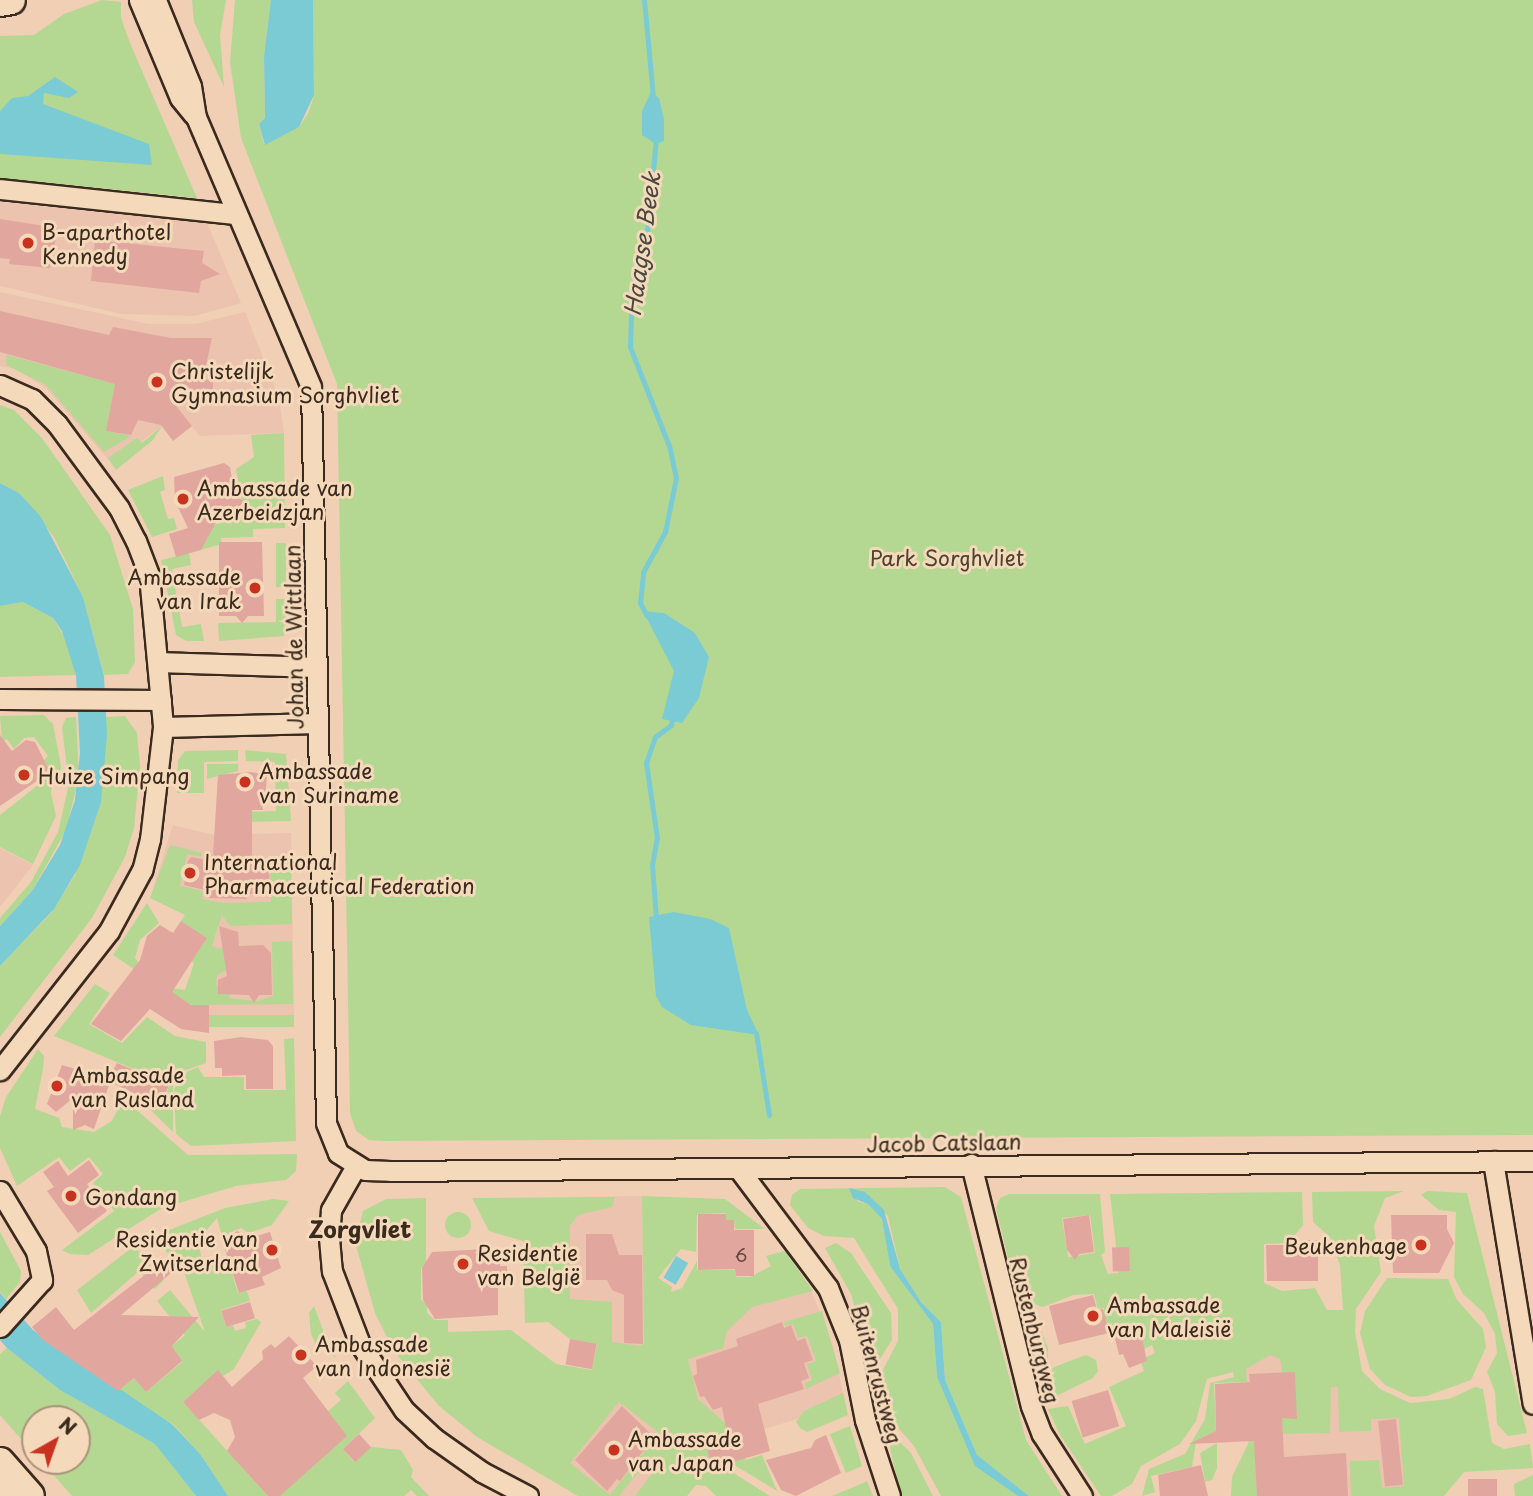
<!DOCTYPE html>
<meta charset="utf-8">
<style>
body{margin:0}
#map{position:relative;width:1533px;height:1496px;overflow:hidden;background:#f0cfb5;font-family:"Playpen Sans",sans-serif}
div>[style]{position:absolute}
.built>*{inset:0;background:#ecc3ae}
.green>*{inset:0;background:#b4d892;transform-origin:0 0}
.round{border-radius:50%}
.water>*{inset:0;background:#7acbd4;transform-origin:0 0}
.stream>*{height:5px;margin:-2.5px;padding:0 2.5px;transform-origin:2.5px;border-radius:2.5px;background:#7acbd4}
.building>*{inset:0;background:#e1a79f;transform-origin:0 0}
.roads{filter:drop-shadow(2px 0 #3b2a1e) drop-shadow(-2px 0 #3b2a1e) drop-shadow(0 2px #3b2a1e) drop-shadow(0 -2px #3b2a1e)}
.street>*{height:19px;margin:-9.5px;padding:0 9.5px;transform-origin:9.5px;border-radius:9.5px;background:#f4d9bb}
.secondary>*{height:28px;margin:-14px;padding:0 14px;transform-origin:14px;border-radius:14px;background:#f4d9bb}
.dots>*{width:19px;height:19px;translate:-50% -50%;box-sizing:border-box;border:4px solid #f4d9bb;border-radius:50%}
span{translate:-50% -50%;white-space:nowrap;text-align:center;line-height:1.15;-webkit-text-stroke:6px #f4d9bb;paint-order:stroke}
.number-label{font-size:18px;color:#64493e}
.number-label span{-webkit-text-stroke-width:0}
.poi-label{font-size:21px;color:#3b2a1e}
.left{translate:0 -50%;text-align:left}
.right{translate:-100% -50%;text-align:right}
.park-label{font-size:21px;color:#4d442f}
.street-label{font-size:21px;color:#3b2a1e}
.water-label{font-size:23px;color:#484a42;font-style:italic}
.neighbourhood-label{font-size:23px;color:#3b2a1e;font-weight:700}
.north{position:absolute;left:21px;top:1405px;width:70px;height:70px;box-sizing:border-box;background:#f4d9bb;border:2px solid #aa937c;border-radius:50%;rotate:40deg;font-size:19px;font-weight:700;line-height:28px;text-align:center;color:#3b2a1e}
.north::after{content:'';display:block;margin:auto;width:24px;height:32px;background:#c8321e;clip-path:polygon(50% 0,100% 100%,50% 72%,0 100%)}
</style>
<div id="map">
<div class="built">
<div style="clip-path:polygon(0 202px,207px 223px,241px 303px,195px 316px,122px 314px,0 286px)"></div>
<div style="clip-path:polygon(0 292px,149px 324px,195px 324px,245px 312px,279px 398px,284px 433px,200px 436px,180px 412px,112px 464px,46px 388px,15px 369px,0 366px)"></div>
<div style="clip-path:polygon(173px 825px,214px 835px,291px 833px,294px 1015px,188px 1016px,219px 926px,152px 892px)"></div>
<div style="clip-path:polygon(0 848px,33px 865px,0 907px)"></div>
<div style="clip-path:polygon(642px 1196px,644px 1315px,808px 1283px,833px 1346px,847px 1411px,797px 1419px,729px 1440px,649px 1496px,578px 1496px,533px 1468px,593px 1370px,597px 1344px,570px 1339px,568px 1197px)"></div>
<div style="clip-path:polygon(1344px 1333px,1348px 1414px,1402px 1411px,1408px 1496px,1250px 1496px,1245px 1337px)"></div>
</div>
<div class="green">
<div style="clip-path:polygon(102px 0,121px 2px,121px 18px,130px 43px,197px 198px,0 178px,0 36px,34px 35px,64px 14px)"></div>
<div style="clip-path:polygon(192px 0,226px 0,220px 35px,224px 87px,194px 22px)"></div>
<div style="clip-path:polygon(235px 0,271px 0,264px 56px,265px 119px,259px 124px,264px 144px,299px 127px,309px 112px,314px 95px,313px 0,1533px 0,1533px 1135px,384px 1141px,369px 1140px,356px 1131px,350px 1113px,337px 384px,241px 138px,230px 62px)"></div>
<div style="clip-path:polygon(7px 355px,115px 384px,106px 431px,131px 436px,104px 452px,46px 385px,6px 365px)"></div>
<div style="clip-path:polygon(0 405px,14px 410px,42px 438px,110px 535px,133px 609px,135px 662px,128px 674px,104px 675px,83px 597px,54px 537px,19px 493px,0 483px)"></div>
<div style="clip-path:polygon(162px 426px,153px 440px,116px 470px,108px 458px,137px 438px,142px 443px)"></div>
<div style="clip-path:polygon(284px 433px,285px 528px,253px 529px,253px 537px,221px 538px,222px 544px,200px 550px,194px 530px,240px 518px,244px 512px,236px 469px,254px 457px,251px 435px)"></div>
<div style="clip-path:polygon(163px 476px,165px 490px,160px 492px,168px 519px,174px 518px,177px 529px,152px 537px,128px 490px)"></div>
<div style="left:276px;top:543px;width:10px;height:44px"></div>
<div style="clip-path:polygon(189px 553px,191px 565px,172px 569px,182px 627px,201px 624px,204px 641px,186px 641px,176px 635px,161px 560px)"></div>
<div style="clip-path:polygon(276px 599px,287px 599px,284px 636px,219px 641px,218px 623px,276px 622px)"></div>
<div style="clip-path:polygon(23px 602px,53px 618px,69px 645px,76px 675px,0 677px,0 606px)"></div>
<div style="clip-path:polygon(44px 715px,53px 724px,61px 766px,59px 784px,53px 780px,51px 793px,56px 816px,33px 864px,0 847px,0 815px,52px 774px,43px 761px,48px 756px,34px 737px,24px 738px,14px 749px,7px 739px,2px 742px,0 716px)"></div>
<div style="clip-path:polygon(125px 716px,137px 733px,140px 766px,134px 828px,125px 857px,92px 918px,0 1037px,0 966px,51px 913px,75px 875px,102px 793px,106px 717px)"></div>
<div style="clip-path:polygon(76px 717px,79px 777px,66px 830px,32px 891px,0 926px,0 918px,31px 882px,58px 832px,69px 784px,62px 727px,66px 718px)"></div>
<div style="clip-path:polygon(238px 750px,238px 761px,204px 762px,204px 793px,177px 793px,178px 760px,185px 751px)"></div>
<div style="clip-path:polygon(245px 750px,286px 754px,291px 821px,243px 822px,243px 812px,276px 811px,275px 762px,246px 761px)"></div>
<div style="clip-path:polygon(207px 764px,238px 764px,238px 771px,207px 779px)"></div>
<div style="clip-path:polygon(170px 845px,202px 853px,201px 857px,187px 854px,180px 886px,203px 891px,202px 899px,224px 903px,271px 902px,270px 863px,257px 863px,257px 858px,291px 856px,292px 924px,230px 926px,222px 915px,212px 946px,219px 949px,229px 944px,229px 969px,217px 975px,216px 985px,229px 985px,229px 998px,257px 1001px,273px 996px,272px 942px,292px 941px,293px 1004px,192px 1005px,158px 986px,185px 990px,194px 963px,183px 956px,192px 928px,181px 921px,185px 915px,150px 898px)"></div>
<div style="clip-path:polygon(147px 903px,159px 923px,140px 940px,135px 958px,156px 984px,113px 955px)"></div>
<div style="clip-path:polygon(95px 984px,110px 993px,89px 1024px,122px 1043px,147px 1017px,175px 1036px,206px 1042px,206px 1063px,186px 1070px,173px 1083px,173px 1132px,135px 1095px,160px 1107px,170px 1084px,54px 1036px)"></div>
<div style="left:294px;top:1015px;width:12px;height:85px;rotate:90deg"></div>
<div style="clip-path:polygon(294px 1038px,296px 1141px,191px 1146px,176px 1134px,174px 1089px,187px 1072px,198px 1067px,204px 1077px,244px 1077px,244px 1090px,286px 1090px,284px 1039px)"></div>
<div style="clip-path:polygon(38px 1049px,44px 1056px,43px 1069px,35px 1109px,59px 1118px,62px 1127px,94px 1132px,112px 1121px,123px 1098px,188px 1155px,297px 1154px,296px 1171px,286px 1180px,236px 1186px,162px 1208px,88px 1255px,70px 1254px,62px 1250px,114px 1211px,93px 1183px,103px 1174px,89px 1157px,70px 1171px,59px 1157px,17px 1186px,0 1148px,0 1116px,6px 1097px)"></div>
<div style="clip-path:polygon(945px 1187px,961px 1197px,1026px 1440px,1062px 1496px,1029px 1496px,977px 1455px,945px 1380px,941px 1322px,921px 1302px,900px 1269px,888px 1216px,860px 1191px,857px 1201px,868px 1204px,882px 1219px,890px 1266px,933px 1324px,937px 1377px,975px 1465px,1018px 1496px,941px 1496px,914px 1446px,880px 1407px,875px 1385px,898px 1341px,898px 1309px,854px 1238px,824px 1236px,808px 1228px,790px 1205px,792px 1195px,800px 1189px)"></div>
<div style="clip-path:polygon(evenodd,1404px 1191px,1385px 1198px,1374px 1226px,1381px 1272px,1356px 1309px,1355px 1332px,1362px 1371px,1380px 1389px,1410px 1403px,1449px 1399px,1475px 1387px,1483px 1389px,1492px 1443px,1504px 1449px,1530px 1444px,1533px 1468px,1464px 1472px,1444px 1496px,1351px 1496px,1350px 1461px,1379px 1460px,1382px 1488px,1404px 1486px,1399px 1418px,1371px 1419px,1371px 1431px,1339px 1432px,1338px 1387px,1331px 1387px,1330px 1433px,1276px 1434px,1282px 1370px,1280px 1359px,1270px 1355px,1246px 1369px,1247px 1382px,1214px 1383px,1216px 1433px,1196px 1442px,1192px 1467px,1151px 1476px,1155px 1492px,1142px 1496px,1149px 1469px,1185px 1454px,1205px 1419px,1210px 1383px,1234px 1377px,1233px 1372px,1207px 1379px,1196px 1421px,1180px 1444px,1141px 1466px,1132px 1484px,1112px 1496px,1101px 1496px,1060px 1435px,1048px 1409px,1068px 1406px,1085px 1444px,1126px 1426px,1109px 1387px,1144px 1371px,1140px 1360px,1155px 1353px,1152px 1345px,1138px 1352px,1135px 1342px,1143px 1340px,1139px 1324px,1103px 1332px,1104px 1308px,1098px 1309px,1094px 1294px,1073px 1295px,1043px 1307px,1018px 1299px,996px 1208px,1000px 1198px,1009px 1194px,1100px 1194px,1105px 1252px,1101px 1255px,1108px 1274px,1119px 1273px,1110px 1194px,1302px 1192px,1303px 1225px,1288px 1243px,1264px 1244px,1264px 1283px,1282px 1291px,1315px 1288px,1327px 1310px,1343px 1310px,1340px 1265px,1330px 1237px,1313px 1222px,1312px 1192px,1404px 1191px,1090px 1215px,1095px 1253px,1068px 1257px,1062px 1218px,1090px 1215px)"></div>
<div style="clip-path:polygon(1427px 1191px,1467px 1193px,1527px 1433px,1508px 1436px,1497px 1424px,1495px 1392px,1487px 1372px,1497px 1353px,1495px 1334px,1484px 1313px,1463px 1294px,1454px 1277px,1456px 1212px,1439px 1210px,1421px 1195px)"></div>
<div style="clip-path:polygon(evenodd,642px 1196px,725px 1199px,765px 1229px,735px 1229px,734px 1220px,726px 1220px,726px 1213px,697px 1214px,696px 1252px,681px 1249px,658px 1278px,672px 1287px,671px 1292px,682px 1288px,697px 1261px,697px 1270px,735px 1270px,736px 1277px,750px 1277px,771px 1266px,766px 1256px,785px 1251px,813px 1291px,752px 1307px,727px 1331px,723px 1348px,688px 1359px,698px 1399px,725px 1423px,729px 1440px,738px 1438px,746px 1460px,762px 1455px,777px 1491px,731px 1463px,726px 1445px,707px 1449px,712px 1467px,721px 1465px,770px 1496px,716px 1496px,706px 1486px,696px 1485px,687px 1496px,635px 1496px,654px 1471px,645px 1464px,619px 1496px,578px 1496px,477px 1437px,438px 1405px,394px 1351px,375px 1313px,355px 1242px,363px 1211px,386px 1199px,426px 1198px,426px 1264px,421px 1268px,421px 1300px,427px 1304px,427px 1313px,435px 1320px,448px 1320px,448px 1332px,511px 1330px,556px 1364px,592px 1370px,597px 1344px,570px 1339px,548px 1322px,525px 1323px,523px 1241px,489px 1231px,472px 1198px,615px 1197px,612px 1207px,578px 1215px,570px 1226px,570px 1299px,612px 1302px,612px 1342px,639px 1346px,644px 1344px,642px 1196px,619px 1402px,659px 1433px,610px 1495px,570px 1463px,619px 1402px)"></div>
<div style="clip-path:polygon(273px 1199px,289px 1201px,272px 1225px,249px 1233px,241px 1228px,233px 1231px,224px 1244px,217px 1218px,205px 1232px,196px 1233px,203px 1264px,227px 1257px,238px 1293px,247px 1291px,250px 1301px,221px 1310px,226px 1327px,233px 1325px,235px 1331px,246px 1328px,245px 1322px,257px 1319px,261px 1322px,234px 1369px,223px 1376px,218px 1371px,183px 1402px,268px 1496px,228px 1496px,202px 1456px,174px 1425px,118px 1391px,134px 1378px,146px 1392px,182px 1362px,172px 1346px,185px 1335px,157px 1301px,170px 1290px,205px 1332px,185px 1275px,154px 1236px,225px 1208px)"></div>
<div class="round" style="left:445px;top:1212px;width:26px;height:26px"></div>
<div style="clip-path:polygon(0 1232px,21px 1271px,20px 1282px,6px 1299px,0 1292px)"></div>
<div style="clip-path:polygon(836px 1243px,851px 1253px,891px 1313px,892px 1340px,876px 1365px,871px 1364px,851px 1294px,825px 1248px)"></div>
<div style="clip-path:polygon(134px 1246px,163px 1281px,155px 1289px,139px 1271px,91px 1313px,77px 1290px)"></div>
<div style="clip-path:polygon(1387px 1278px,1448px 1279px,1457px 1300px,1483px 1329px,1486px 1347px,1471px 1380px,1427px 1396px,1411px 1397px,1385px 1385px,1370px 1369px,1360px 1333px,1365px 1311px)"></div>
<div style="clip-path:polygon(314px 1306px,325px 1335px,336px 1358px,315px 1343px,311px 1334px,309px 1313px)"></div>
<div style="clip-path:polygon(1026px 1310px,1036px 1317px,1048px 1348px,1048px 1361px,1037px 1372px,1022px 1311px)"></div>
<div style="clip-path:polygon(822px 1311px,840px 1373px,806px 1389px,805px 1383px,812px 1380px,807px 1364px,816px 1361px,807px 1336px,798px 1338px,793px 1324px,785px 1326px,784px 1322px)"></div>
<div style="clip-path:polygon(7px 1348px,60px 1390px,155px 1444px,196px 1496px,72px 1496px,41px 1461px,77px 1461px,77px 1419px,35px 1419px,35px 1455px,0 1415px,0 1354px)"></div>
<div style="clip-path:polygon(1086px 1355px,1096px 1360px,1098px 1371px,1093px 1378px,1046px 1401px,1041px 1382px,1054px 1367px)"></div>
<div style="clip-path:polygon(348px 1381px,375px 1418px,343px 1449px,354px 1462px,372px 1447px,401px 1450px,413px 1470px,411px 1477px,429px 1496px,417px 1496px,411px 1490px,404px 1496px,280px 1496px,326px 1413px,341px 1400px,335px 1393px)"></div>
<div style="clip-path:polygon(843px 1393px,848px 1415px,807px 1432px,800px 1428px,796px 1422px,804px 1411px)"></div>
<div style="clip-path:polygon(1248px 1421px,1278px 1496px,1231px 1496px,1232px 1477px,1249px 1442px)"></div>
<div style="clip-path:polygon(850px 1426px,862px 1466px,846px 1473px,830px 1434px)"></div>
<div style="clip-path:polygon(894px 1436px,911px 1453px,933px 1496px,901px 1496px,888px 1439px)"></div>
<div style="clip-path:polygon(1217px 1443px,1217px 1468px,1212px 1480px,1205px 1482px,1200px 1453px)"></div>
<div style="clip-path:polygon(1533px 1475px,1533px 1496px,1515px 1496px,1514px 1484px)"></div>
<div style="clip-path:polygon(867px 1481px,873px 1496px,832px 1496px,861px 1484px)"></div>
</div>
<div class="water">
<div style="clip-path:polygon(271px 0,313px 0,314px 95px,299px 127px,265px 145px,259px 124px,265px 118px,264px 56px)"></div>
<div style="clip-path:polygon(55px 77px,78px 92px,69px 98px,44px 93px,43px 104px,149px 144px,152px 165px,0 154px,0 111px,12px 98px,28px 96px)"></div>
<div style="clip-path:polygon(651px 92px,659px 98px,664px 119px,664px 141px,656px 144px,642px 135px,642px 111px)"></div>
<div style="clip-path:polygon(0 483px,19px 493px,41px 517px,83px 597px,104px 676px,107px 735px,101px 802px,80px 865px,54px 909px,0 966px,0 926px,32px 891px,60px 845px,75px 800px,80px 753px,76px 675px,62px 631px,53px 618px,23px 602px,0 606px)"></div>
<div style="clip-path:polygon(643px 611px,664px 613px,695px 633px,709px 657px,699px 698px,682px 723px,662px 719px,674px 671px)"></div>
<div style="clip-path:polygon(674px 912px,710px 919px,729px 928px,747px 1010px,759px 1035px,691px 1025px,662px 1007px,656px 996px,649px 917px)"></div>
<div style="clip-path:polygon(849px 1188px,865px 1192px,884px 1210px,900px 1269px,921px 1302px,941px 1322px,945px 1380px,977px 1455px,1029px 1496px,1018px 1496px,975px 1466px,937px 1377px,933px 1324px,890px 1266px,882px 1219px,868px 1204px,853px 1198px)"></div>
<div style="left:676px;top:1256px;width:14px;height:25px;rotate:30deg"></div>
<div style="clip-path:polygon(0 1293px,33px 1330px,173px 1425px,201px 1455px,228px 1496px,196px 1496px,155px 1444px,60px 1390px,7px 1348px,0 1340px)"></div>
</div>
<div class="stream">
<div style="left:644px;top:0;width:97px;rotate:84.7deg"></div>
<div style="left:647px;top:616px;width:15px;rotate:-118deg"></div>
<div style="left:640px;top:603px;width:31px;rotate:-84deg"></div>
<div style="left:643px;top:572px;width:46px;rotate:-61.2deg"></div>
<div style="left:665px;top:532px;width:55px;rotate:-78.5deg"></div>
<div style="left:676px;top:478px;width:33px;rotate:-102deg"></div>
<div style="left:669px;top:446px;width:106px;rotate:-111.5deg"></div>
<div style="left:630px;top:347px;width:59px;rotate:-88.1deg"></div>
<div style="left:632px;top:288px;width:58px;rotate:-75deg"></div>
<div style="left:647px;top:232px;width:94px;rotate:-84.5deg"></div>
<div style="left:656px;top:919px;width:54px;rotate:-94.2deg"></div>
<div style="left:652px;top:865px;width:27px;rotate:-80deg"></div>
<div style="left:657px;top:838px;width:76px;rotate:-98.3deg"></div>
<div style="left:646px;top:763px;width:28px;rotate:-71deg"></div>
<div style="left:655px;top:737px;width:20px;rotate:-37deg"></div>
<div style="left:671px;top:725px;width:9px;rotate:-77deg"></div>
<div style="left:756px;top:1033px;width:83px;rotate:81deg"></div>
</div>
<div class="building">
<div style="clip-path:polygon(0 219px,58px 228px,50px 268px,9px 264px,10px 259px,0 258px)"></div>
<div style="clip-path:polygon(95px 240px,204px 251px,202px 263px,220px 274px,201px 281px,199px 293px,91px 281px)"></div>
<div style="clip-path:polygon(0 311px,109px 335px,113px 327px,171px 338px,212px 338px,203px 379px,213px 381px,213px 401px,173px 402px,192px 426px,173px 441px,161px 425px,138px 420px,131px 435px,106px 431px,115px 384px,0 352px)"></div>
<div style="clip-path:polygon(224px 463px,230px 467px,235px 496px,244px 501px,236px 511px,220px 515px,201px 550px,176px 557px,169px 534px,188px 528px,175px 501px,174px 477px)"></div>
<div style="clip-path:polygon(219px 542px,262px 542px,264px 616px,248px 616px,242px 623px,236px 616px,219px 616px)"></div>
<div style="clip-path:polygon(0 735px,12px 751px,26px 740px,35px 742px,50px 772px,0 806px)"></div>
<div style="clip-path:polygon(251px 772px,267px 775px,264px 810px,252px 810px,252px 858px,269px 869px,270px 889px,264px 894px,247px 894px,247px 899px,210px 898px,204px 895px,205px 890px,184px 885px,188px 861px,191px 857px,203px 859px,204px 853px,213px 855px,218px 775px)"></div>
<div style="clip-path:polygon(181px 921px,207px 938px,172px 992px,191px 1005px,209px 1005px,209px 1033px,181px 1029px,150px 1009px,121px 1041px,91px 1024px,140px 960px,147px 936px,160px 925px,173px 933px)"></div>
<div style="clip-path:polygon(219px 926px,238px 932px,239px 946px,263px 945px,271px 953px,272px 995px,259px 995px,254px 1003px,249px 995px,218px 994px,218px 980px,227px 976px)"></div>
<div style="clip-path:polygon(241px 1037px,268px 1040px,273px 1046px,273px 1089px,246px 1089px,246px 1075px,222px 1076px,222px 1068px,215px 1068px,214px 1041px)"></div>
<div style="clip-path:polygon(117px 1063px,169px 1085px,160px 1105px,110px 1082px,94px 1129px,85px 1125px,73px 1130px,73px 1098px,56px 1112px,47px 1104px,62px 1065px,109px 1079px)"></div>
<div style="clip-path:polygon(89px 1160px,99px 1175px,87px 1184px,107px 1211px,78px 1233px,47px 1191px,54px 1187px,43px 1172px,58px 1161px,68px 1176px)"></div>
<div style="clip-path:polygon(698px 1214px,726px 1214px,726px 1220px,734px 1220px,734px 1230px,754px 1230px,754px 1276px,736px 1276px,735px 1269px,698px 1270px)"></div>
<div style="clip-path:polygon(1089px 1215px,1094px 1252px,1079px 1254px,1075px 1260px,1067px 1250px,1063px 1219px)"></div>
<div style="clip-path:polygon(1391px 1215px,1447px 1215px,1447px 1229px,1454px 1243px,1439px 1273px,1393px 1273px)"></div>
<div style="clip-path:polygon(237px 1231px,250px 1238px,270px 1232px,281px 1268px,262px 1277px,265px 1285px,239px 1293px,224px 1246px)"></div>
<div style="clip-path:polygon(586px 1234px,612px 1234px,619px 1255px,642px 1255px,643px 1344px,624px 1343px,624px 1295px,612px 1290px,607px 1280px,586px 1280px)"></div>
<div style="clip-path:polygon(1301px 1240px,1318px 1240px,1318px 1281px,1267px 1281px,1266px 1245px,1301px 1245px)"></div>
<div style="left:1129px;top:1247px;width:24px;height:17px;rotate:88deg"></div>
<div style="clip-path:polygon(487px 1249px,490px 1259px,500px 1259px,500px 1266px,507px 1266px,507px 1285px,498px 1285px,498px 1315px,435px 1319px,423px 1300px,422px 1268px,432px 1252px)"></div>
<div style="clip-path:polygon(168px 1257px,177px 1268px,121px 1315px,199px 1317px,172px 1346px,182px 1361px,146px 1392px,134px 1378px,118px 1391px,43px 1340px,32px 1327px,56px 1307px,74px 1330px)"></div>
<div style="clip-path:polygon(1093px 1295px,1097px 1310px,1103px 1309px,1109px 1333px,1059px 1345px,1049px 1306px)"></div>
<div style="left:250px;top:1302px;width:17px;height:30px;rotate:73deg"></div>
<div style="clip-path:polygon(782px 1322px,784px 1328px,791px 1325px,797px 1341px,805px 1338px,813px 1360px,804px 1363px,809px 1378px,801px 1381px,804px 1389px,758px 1404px,770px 1451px,712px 1468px,707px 1449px,729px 1444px,722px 1407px,713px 1410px,704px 1396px,700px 1397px,693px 1376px,697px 1374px,696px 1360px,738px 1346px,736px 1339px)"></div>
<div style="clip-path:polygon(1139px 1324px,1147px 1361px,1129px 1368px,1123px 1354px,1119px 1355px,1113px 1330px)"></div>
<div style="clip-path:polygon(289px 1336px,317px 1366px,303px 1378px,347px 1436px,280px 1496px,268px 1496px,227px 1451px,235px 1437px,230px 1420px,214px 1413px,199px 1420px,183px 1402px,218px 1370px,232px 1387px,263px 1359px,262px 1351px,271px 1344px,275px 1348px)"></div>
<div style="left:570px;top:1339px;width:27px;height:26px;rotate:10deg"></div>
<div style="clip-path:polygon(1295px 1372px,1297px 1419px,1282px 1418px,1284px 1457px,1346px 1453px,1348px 1496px,1257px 1496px,1254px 1441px,1189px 1444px,1216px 1431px,1215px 1384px,1250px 1382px,1249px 1374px)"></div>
<div style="left:1108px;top:1390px;width:38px;height:38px;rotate:73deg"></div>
<div style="clip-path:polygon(622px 1406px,654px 1437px,620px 1481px,617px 1479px,607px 1491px,575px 1460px)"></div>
<div style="left:1396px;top:1419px;width:66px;height:18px;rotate:84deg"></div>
<div style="left:359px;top:1434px;width:18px;height:22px;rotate:47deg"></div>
<div style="clip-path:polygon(826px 1435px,841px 1473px,796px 1496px,781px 1490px,766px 1460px,811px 1448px,815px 1440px)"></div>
<div style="clip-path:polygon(1201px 1465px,1208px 1496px,1160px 1496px,1158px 1475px)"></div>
<div style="left:1497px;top:1479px;width:17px;height:29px;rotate:90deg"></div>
</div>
<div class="roads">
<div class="street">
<div style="left:139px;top:0;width:106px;rotate:67.3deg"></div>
<div style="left:180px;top:98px;width:21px;rotate:51deg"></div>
<div style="left:156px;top:0;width:93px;rotate:67.9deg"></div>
<div style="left:191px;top:86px;width:31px;rotate:81deg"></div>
<div style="left:196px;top:117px;width:293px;rotate:66.9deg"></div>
<div style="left:311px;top:387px;width:736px;rotate:88.83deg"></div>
<div style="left:326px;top:1123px;width:32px;rotate:68deg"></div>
<div style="left:338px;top:1153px;width:32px;rotate:32deg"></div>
<div style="left:365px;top:1170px;width:25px;rotate:2deg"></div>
<div style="left:390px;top:1171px;width:1143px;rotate:-0.5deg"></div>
<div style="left:0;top:189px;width:236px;rotate:6.1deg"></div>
<div style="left:0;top:385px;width:35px;rotate:24deg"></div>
<div style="left:32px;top:399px;width:35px;rotate:45deg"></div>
<div style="left:57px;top:424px;width:104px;rotate:53.6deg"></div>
<div style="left:119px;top:508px;width:37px;rotate:63deg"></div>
<div style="left:136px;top:541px;width:36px;rotate:69deg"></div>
<div style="left:149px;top:575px;width:153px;rotate:84.7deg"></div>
<div style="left:163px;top:727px;width:113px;rotate:96.6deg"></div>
<div style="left:150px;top:839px;width:32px;rotate:104deg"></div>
<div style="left:142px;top:870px;width:69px;rotate:118.4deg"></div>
<div style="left:109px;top:931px;width:177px;rotate:128.1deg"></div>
<div style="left:158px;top:662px;width:158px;rotate:1.8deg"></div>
<div style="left:0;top:699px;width:161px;rotate:0.4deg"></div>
<div style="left:163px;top:727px;width:155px;rotate:-1.5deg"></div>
<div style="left:1493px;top:1161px;width:246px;rotate:80.7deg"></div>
<div style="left:971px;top:1164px;width:249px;rotate:76.1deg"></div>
<div style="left:1031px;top:1406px;width:30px;rotate:69deg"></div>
<div style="left:1042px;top:1434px;width:74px;rotate:57.2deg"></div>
<div style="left:356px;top:1166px;width:51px;rotate:119.6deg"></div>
<div style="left:331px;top:1210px;width:28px;rotate:94deg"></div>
<div style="left:329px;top:1238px;width:33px;rotate:85deg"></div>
<div style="left:332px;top:1271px;width:78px;rotate:69deg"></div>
<div style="left:360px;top:1344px;width:79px;rotate:56.3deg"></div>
<div style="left:404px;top:1410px;width:41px;rotate:43deg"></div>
<div style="left:434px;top:1438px;width:59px;rotate:35.3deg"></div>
<div style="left:482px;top:1472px;width:52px;rotate:27.6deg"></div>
<div style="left:738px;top:1168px;width:150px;rotate:53.1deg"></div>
<div style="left:828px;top:1288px;width:56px;rotate:68deg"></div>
<div style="left:849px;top:1340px;width:82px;rotate:78.7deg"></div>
<div style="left:865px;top:1420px;width:80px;rotate:71.8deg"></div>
<div style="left:0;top:1191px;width:70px;rotate:59deg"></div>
<div style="left:36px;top:1251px;width:30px;rotate:78deg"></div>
<div style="left:42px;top:1280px;width:63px;rotate:131.8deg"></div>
</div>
<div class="secondary">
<div style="left:0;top:2px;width:11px;rotate:-10deg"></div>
<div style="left:0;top:1462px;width:45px;rotate:48.6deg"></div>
<div style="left:0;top:1494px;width:3px;rotate:45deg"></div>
</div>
</div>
<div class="dots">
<div style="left:28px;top:243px;background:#c8321e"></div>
<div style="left:157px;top:382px;background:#c8321e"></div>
<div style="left:183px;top:499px;background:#c8321e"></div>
<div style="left:255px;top:588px;background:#c8321e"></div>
<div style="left:24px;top:775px;background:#c8321e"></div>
<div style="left:245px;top:782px;background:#c8321e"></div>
<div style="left:190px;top:873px;background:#c8321e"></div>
<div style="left:57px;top:1086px;background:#c8321e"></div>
<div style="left:71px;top:1196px;background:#c8321e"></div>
<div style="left:1421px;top:1245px;background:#c8321e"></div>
<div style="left:272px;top:1250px;background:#c8321e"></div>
<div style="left:463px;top:1264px;background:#c8321e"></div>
<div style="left:1093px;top:1316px;background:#c8321e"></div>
<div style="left:301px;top:1355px;background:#c8321e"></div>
<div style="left:614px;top:1450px;background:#c8321e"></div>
</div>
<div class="number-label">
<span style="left:741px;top:1255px">6</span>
</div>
<div class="poi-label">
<span class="left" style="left:42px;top:243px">B-aparthotel<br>Kennedy</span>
<span class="left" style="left:171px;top:382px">Christelijk<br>Gymnasium Sorghvliet</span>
<span class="left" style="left:197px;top:499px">Ambassade van<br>Azerbeidzjan</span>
<span class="right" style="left:241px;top:588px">Ambassade<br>van Irak</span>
<span class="left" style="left:259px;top:782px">Ambassade<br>van Suriname</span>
<span class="left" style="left:38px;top:775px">Huize Simpang</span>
<span class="left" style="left:204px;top:873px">International<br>Pharmaceutical Federation</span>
<span class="left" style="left:71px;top:1086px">Ambassade<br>van Rusland</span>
<span class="left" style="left:85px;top:1196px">Gondang</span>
<span class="right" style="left:258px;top:1250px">Residentie van<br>Zwitserland</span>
<span class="right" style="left:1407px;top:1245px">Beukenhage</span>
<span class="left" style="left:477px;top:1264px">Residentie<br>van België</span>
<span class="left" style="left:1107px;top:1316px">Ambassade<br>van Maleisië</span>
<span class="left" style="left:315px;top:1355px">Ambassade<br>van Indonesië</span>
<span class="left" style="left:628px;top:1450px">Ambassade<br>van Japan</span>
</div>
<div class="park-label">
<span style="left:947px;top:557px">Park Sorghvliet</span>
</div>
<div class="street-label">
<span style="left:293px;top:637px;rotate:-91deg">Johan de Wittlaan</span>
<span style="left:944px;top:1142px;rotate:-1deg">Jacob Catslaan</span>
<span style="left:1036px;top:1330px;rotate:76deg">Rustenburgweg</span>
<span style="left:878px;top:1374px;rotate:75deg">Buitenrustweg</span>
</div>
<div class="water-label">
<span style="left:642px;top:244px;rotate:-82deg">Haagse Beek</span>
</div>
<div class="neighbourhood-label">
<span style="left:360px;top:1229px">Zorgvliet</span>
</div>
<div class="north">N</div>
</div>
